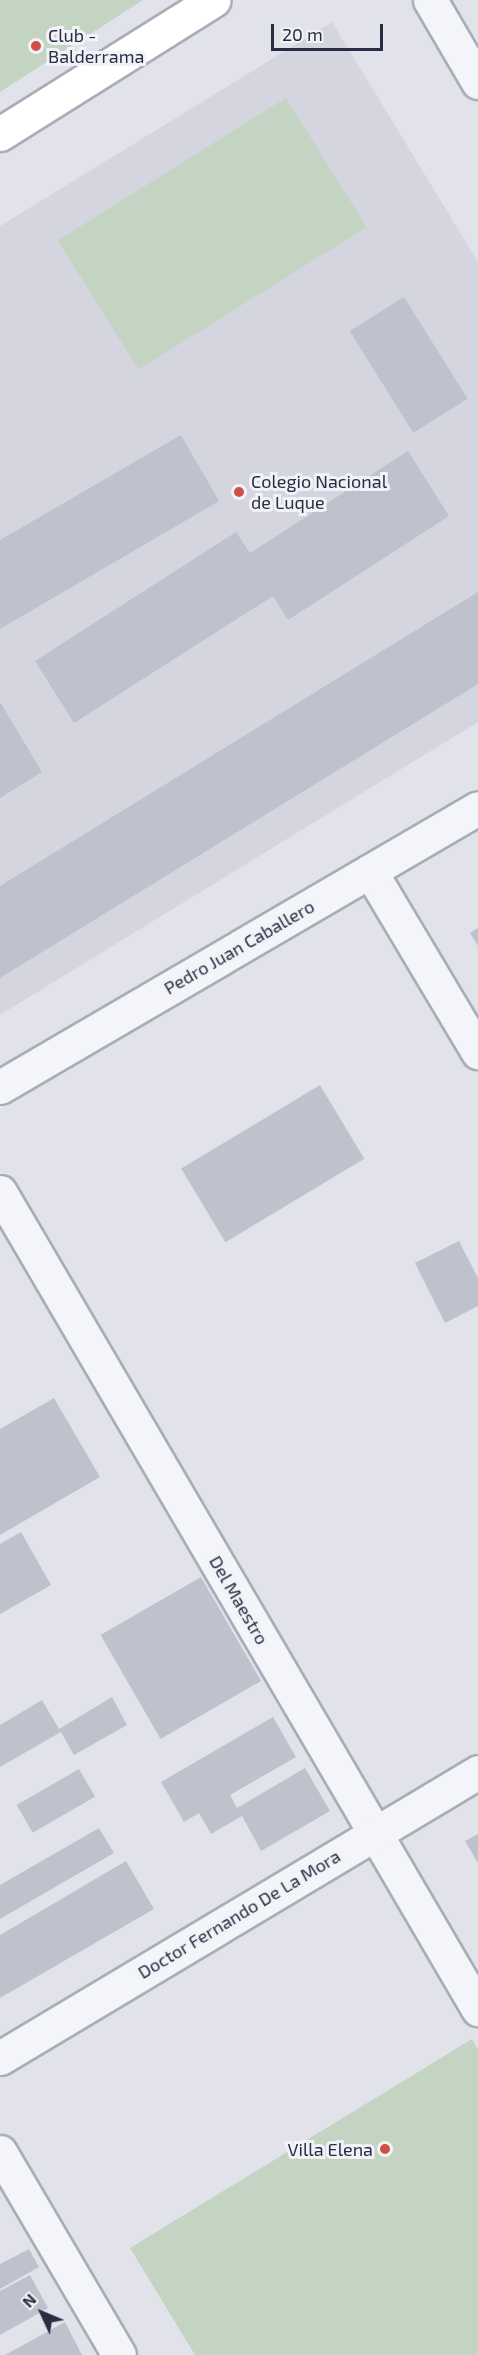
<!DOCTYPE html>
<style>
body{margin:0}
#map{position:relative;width:478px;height:2355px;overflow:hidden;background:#e2e3ea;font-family:"Exo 2",sans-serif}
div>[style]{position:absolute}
.built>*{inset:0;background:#d4d5df}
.green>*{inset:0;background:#c3d4c3;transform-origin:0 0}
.building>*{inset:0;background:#bfc1cd;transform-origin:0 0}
.roads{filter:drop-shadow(2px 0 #aaacb8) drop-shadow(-2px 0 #aaacb8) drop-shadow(0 2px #aaacb8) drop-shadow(0 -2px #aaacb8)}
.minor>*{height:33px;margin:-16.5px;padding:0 16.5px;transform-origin:16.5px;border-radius:16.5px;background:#f4f5f8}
.major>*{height:33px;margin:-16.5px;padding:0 16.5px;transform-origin:16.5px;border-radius:16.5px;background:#fff}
.dots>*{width:16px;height:16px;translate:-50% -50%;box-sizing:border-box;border:3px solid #f1f3f8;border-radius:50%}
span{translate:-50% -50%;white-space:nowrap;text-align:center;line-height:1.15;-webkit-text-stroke:6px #f1f3f8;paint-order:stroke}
.poi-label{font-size:18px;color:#292d43}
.left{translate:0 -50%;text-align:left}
.right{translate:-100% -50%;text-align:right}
.street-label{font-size:18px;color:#292d43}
.north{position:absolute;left:12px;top:2283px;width:60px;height:60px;-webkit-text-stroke:4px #f1f3f8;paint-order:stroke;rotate:314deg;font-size:16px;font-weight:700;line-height:24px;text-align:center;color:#292d43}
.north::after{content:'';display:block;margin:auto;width:21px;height:27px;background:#292d43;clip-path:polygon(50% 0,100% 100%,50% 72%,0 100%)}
.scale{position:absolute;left:271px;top:24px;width:112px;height:27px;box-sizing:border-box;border:3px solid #292d43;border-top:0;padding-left:8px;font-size:18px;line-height:21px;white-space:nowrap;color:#292d43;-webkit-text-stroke:4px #f1f3f8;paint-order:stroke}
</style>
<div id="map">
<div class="built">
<div style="clip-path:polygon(332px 22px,478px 262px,478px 722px,0 1015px,0 226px)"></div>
</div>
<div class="green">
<div style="clip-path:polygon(0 0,143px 0,0 92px)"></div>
<div style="left:286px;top:98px;width:152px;height:269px;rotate:58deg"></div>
<div style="clip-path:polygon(472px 2039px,478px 2049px,478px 2355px,195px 2355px,130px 2248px)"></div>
</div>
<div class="building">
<div style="left:404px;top:297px;width:120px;height:64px;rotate:58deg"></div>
<div style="clip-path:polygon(181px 435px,219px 501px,0 629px,0 540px)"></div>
<div style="clip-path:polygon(408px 451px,449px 516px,288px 620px,273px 596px,74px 723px,35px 661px,236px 532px,250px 553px)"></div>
<div style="clip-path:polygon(478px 592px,478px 684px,0 978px,0 886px)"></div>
<div style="clip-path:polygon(0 702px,42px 772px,0 798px)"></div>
<div style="clip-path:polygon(478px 928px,478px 946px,470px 933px)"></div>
<div style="left:320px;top:1085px;width:86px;height:162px;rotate:59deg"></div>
<div style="clip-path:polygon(459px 1241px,478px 1278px,478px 1306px,445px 1323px,415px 1263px)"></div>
<div style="clip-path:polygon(54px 1398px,100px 1477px,0 1535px,0 1429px)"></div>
<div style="clip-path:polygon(21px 1532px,51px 1585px,0 1614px,0 1544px)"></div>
<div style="left:201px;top:1577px;width:120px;height:116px;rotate:60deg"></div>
<div style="clip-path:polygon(112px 1697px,127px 1725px,74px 1755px,61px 1732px,0 1767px,0 1725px,42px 1700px,59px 1729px)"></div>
<div style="clip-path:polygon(273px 1717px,296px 1757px,230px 1795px,237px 1808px,305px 1768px,330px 1811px,261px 1851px,242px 1816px,211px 1834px,199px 1813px,184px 1822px,161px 1782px)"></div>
<div style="left:79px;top:1769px;width:32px;height:72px;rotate:60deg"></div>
<div style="clip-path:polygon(99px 1828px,114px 1853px,0 1919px,0 1885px)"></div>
<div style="clip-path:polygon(478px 1834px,478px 1863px,465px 1841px)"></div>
<div style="clip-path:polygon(126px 1861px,154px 1909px,0 1998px,0 1935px)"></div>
<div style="clip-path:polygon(29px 2249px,39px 2267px,0 2289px,0 2264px)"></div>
<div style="clip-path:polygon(30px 2275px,48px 2308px,0 2335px,0 2291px)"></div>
<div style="clip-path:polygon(65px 2322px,82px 2355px,5px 2355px)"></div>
</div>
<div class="roads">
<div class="minor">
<div style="left:430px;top:0;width:95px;rotate:59.7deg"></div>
<div style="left:370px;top:871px;width:211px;rotate:59.2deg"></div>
<div style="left:0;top:1087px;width:553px;rotate:-30.27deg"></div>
<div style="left:0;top:1192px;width:947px;rotate:59.67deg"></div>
<div style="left:0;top:2058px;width:557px;rotate:-30.89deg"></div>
<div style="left:0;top:2152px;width:235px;rotate:59.6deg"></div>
</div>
<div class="major">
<div style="left:0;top:134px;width:252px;rotate:-32.1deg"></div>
</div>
</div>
<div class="dots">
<div style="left:36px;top:46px;background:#d05046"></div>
<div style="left:239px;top:492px;background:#d05046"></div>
<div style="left:385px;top:2149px;background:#d05046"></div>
</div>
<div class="poi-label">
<span class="left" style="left:48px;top:46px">Club -<br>Balderrama</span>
<span class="left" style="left:251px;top:492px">Colegio Nacional<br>de Luque</span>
<span class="right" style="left:373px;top:2149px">Villa Elena</span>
</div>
<div class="street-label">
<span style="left:239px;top:947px;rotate:-30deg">Pedro Juan Caballero</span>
<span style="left:239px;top:1600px;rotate:60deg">Del Maestro</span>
<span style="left:239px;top:1914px;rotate:-31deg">Doctor Fernando De La Mora</span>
</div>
<div class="north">N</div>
<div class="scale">20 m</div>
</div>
